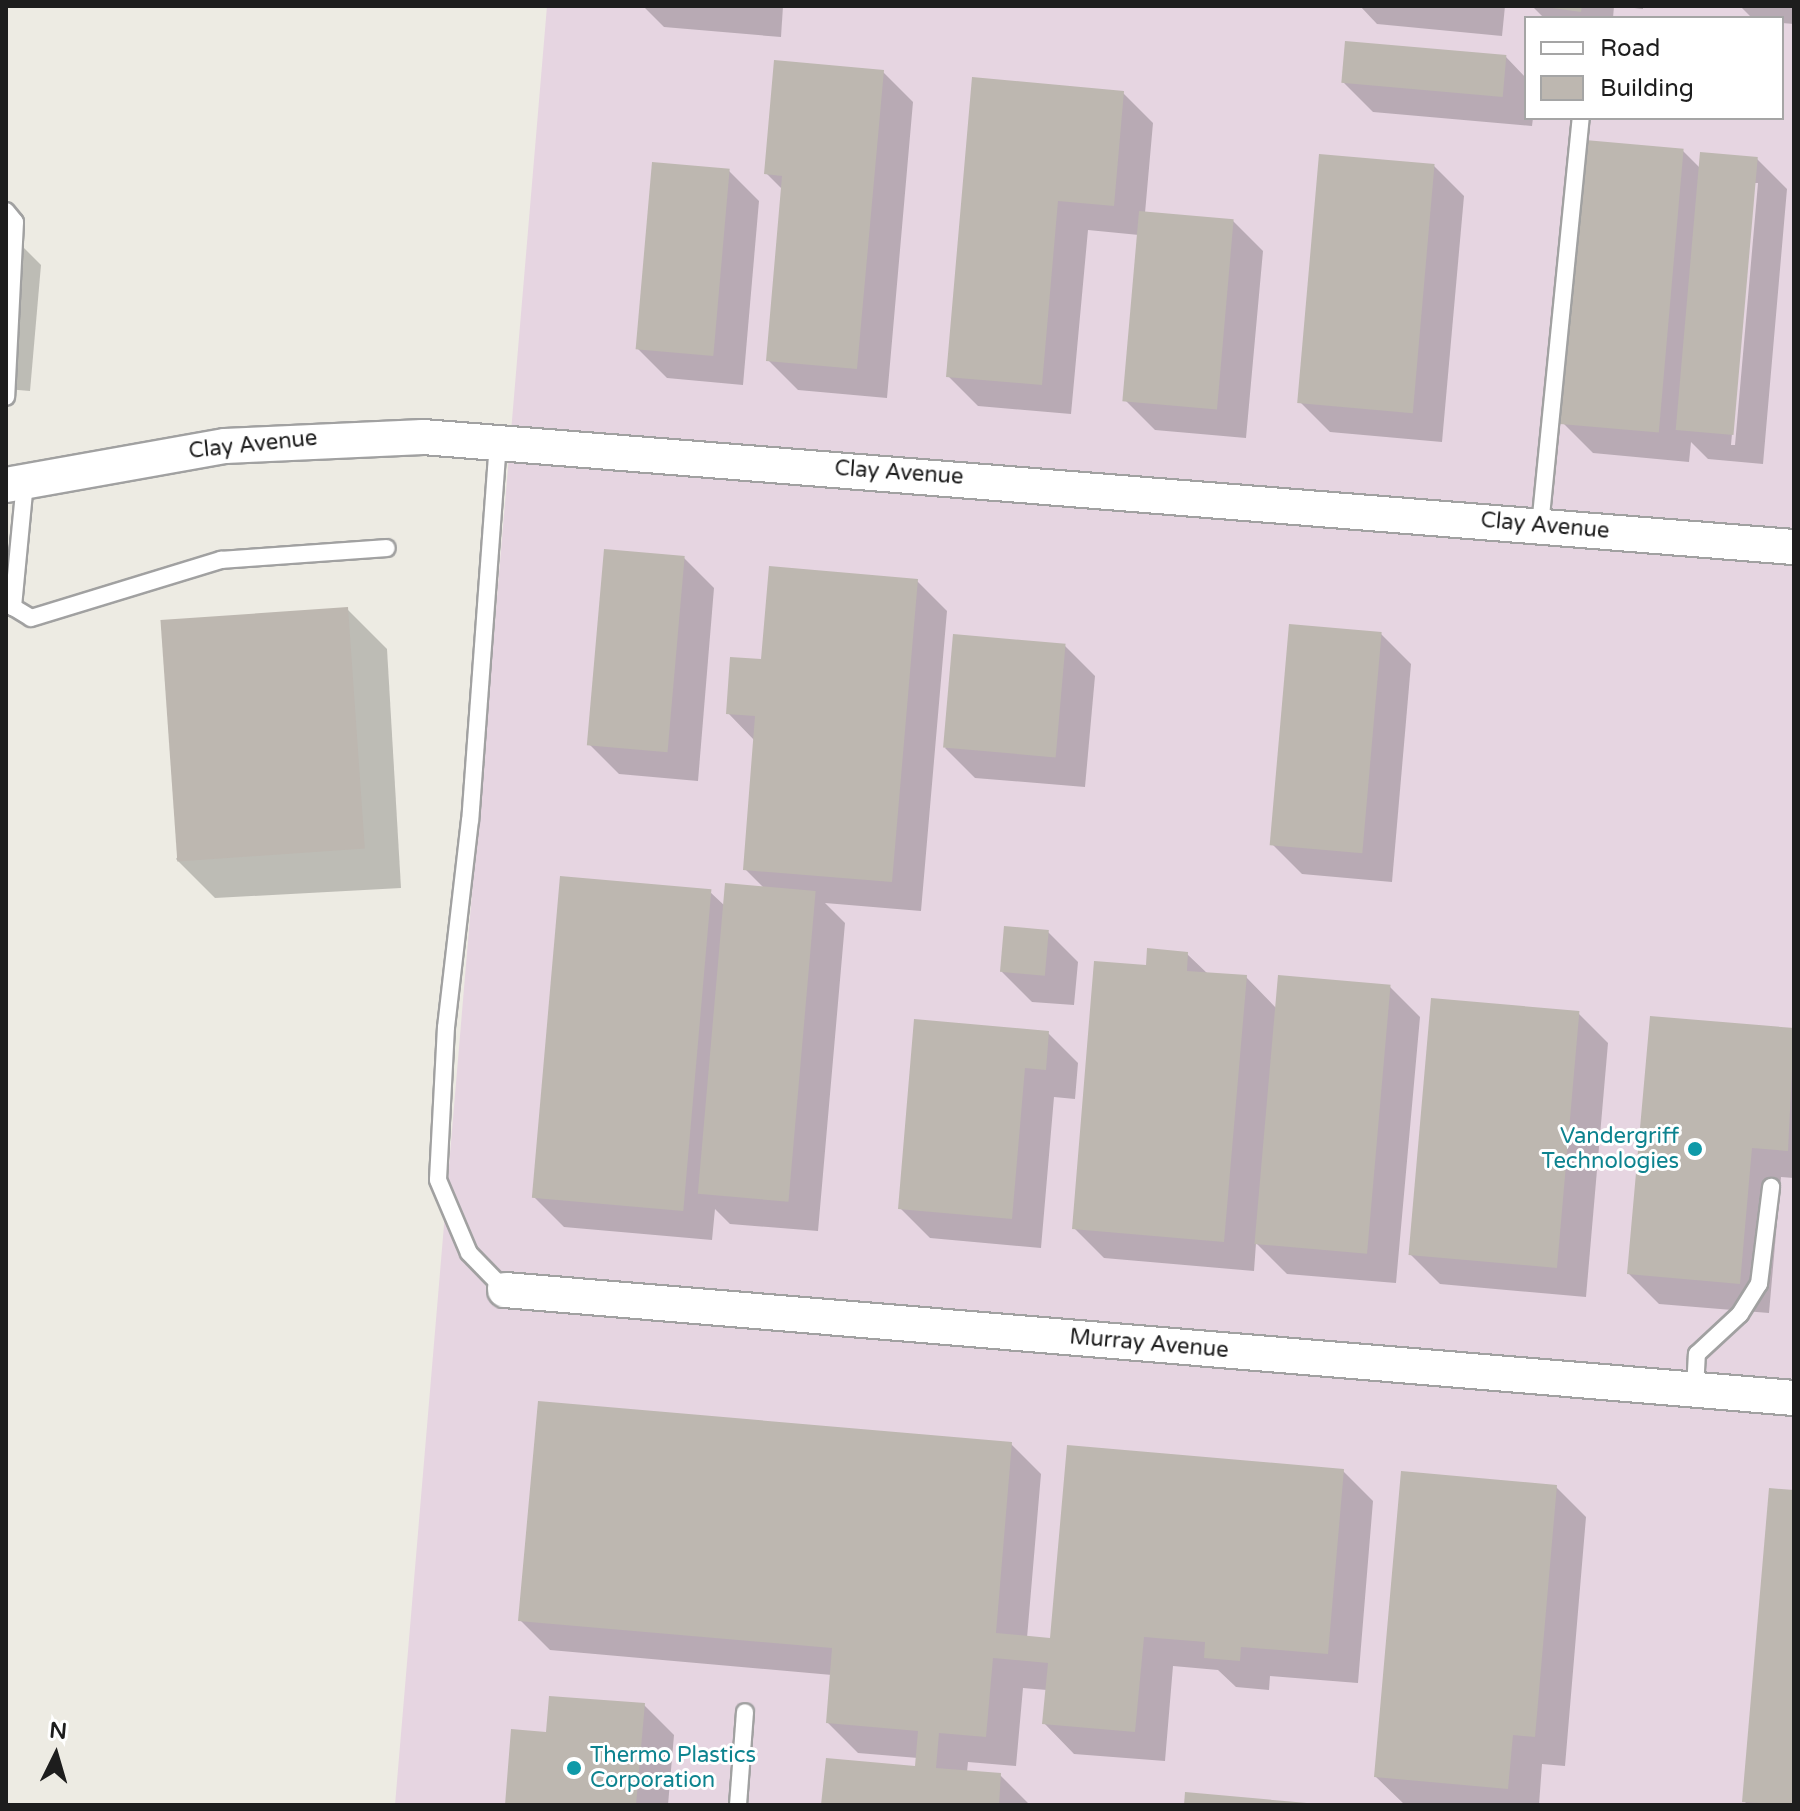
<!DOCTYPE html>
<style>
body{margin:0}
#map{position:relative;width:1800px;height:1811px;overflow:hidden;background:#edebe3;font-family:"Varela Round",sans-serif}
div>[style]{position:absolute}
.industrial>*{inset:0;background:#e6d5e1}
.shadow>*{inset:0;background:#0003}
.building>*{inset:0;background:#bdb7b0;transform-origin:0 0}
.roads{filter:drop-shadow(2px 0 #a1a1a1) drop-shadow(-2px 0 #a1a1a1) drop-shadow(0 2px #a1a1a1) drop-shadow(0 -2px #a1a1a1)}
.service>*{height:16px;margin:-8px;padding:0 8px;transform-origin:8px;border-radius:8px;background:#fff}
.minor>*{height:34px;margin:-17px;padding:0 17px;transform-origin:17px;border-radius:17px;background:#fff}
.dots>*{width:22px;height:22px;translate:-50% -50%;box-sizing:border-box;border:4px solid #fff;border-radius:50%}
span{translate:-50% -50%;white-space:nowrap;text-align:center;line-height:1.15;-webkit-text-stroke:6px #fff;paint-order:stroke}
.street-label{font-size:22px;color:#1d1d1d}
.culture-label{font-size:22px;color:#0d838f}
.right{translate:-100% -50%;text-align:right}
.left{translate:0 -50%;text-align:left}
.frame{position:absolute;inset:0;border:8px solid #1d1d1d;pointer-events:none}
.legend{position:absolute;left:1524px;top:16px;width:260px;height:104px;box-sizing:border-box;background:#fff;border:2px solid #a5a5a5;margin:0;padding:10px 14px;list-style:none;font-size:24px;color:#1d1d1d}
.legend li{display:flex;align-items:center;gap:16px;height:40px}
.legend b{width:40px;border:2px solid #a5a5a5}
.north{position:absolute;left:16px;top:1715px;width:80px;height:80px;-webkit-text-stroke:6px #fff;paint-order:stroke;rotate:5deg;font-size:22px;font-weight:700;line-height:32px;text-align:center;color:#1d1d1d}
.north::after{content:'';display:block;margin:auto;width:28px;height:36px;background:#1d1d1d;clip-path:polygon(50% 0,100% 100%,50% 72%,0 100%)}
</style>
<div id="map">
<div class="industrial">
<div style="clip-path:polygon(evenodd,547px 6px,1794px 6px,1794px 1805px,395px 1805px,547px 6px,1526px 18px,1782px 18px,1782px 118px,1526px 118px,1526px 18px)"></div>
</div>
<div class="shadow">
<div style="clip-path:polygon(643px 6px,783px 6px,781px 37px,664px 27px)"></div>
<div style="clip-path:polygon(1360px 6px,1505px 6px,1502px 36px,1377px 24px)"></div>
<div style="clip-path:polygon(1614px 6px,1613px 18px,1544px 18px,1533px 7px)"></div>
<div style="clip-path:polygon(1617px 6px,1643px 6px,1643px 9px)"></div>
<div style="clip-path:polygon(1740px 6px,1794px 6px,1794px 24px,1782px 23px,1782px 18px,1752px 18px)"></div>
<div style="clip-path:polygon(1506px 57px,1526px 78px,1526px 118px,1533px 118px,1532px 126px,1373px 112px,1343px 82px)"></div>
<div style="clip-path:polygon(883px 72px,913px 102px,887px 398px,798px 390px,768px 360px,783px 190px,766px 173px)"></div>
<div style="clip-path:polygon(1123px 93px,1153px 123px,1145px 213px,1233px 221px,1263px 251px,1246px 438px,1155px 430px,1125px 400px,1139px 235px,1088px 230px,1071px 414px,978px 406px,948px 376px)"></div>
<div style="clip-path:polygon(evenodd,1683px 151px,1700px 168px,1757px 159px,1787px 189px,1763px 464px,1708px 459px,1691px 442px,1689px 462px,1593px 453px,1563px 423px,1683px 151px,1754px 183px,1758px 183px,1735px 445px,1731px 445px,1754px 183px)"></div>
<div style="clip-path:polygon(1434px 166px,1464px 196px,1442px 442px,1330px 432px,1300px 402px)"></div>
<div style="clip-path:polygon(729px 171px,759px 201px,743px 385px,667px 378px,637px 348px)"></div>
<div style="clip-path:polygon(6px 230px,41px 265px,30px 391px,6px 389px)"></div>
<div style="clip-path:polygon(684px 558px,714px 588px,698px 781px,619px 774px,589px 744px)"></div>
<div style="clip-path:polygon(917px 581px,947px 611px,921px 911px,825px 903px,845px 923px,818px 1231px,730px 1224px,715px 1209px,712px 1240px,564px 1227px,534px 1197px,710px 892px,725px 906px,765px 889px,745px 869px,755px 741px,728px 713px,763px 662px)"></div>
<div style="clip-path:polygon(347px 609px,387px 649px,401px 888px,215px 898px,176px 859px)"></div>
<div style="clip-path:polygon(1381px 634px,1411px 664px,1392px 882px,1302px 874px,1272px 844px)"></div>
<div style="clip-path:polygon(1065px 646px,1095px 676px,1085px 787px,975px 778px,945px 748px)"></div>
<div style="clip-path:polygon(1048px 932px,1078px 962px,1074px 1005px,1032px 1002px,1002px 972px)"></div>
<div style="clip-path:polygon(1187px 954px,1208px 974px,1246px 977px,1277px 1009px,1390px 987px,1420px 1017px,1396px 1283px,1287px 1274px,1256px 1243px,1254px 1271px,1104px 1258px,1074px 1228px,1148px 967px)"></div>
<div style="clip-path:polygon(1578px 1013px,1608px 1043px,1586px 1297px,1440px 1284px,1410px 1254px)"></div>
<div style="clip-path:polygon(1652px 1018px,1794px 1030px,1794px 1178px,1781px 1177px,1769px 1313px,1659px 1304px,1629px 1274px)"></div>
<div style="clip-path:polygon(1048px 1033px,1078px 1063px,1075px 1099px,1054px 1097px,1041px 1248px,930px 1238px,900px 1208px)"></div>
<div style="clip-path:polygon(1011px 1444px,1041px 1474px,1027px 1638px,1052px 1640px,1343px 1471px,1373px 1501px,1358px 1683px,1270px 1676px,1269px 1690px,1236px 1687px,1218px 1670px,1173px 1666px,1165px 1761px,1074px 1754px,1044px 1723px,1047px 1690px,1023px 1688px,1016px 1766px,968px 1762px,967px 1772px,1000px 1775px,1030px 1805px,823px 1805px,917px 1768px,918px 1758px,858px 1753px,828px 1723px,832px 1675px,550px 1650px,520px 1620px)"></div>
<div style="clip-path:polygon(1556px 1487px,1586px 1517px,1565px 1766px,1542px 1764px,1539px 1805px,1405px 1805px,1376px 1777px)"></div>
<div style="clip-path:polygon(1794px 1492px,1794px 1805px,1748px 1805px,1744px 1801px)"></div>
<div style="clip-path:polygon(644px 1705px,674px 1735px,668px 1805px,507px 1805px,548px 1734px)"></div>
</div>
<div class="building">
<div style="clip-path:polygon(1538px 6px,1582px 6px,1581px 12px)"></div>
<div style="left:1345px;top:41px;width:162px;height:42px;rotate:5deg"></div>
<div style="clip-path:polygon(774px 60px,884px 70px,857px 369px,766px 361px,782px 176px,764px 174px)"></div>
<div style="clip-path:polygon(972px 77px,1124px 91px,1114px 206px,1058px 201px,1042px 385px,946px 377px)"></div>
<div style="left:1585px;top:140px;width:99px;height:285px;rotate:5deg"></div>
<div style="left:1700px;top:152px;width:58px;height:279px;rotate:5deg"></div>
<div style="left:1319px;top:154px;width:116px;height:250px;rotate:5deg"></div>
<div style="left:652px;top:162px;width:78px;height:188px;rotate:5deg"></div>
<div style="left:1139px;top:211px;width:95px;height:191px;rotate:5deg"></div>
<div style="left:604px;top:549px;width:81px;height:197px;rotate:5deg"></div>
<div style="clip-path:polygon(769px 566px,918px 579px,892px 882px,743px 870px,755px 716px,726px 714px,730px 657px,761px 659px)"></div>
<div style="left:348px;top:607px;width:242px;height:188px;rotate:86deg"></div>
<div style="left:1289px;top:624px;width:93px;height:222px;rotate:5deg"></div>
<div style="left:953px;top:634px;width:113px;height:114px;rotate:5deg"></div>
<div style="left:560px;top:876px;width:152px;height:323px;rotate:5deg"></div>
<div style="left:725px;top:883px;width:91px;height:312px;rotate:5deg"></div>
<div style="left:1004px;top:926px;width:45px;height:46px;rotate:5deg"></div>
<div style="clip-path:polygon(1147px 948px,1188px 952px,1187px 971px,1247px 975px,1224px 1242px,1072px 1229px,1094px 961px,1146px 965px)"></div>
<div style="left:1278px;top:975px;width:113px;height:270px;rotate:5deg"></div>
<div style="left:1431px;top:998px;width:149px;height:258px;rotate:5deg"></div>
<div style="clip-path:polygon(1650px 1016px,1794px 1028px,1788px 1151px,1752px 1148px,1740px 1284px,1627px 1274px)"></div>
<div style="clip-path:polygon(914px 1019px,1049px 1031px,1046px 1070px,1025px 1068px,1012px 1219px,898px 1209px)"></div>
<div style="clip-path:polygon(538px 1401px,1012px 1442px,996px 1633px,1050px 1638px,1067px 1445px,1344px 1469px,1328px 1654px,1241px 1647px,1240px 1661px,1204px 1658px,1205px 1642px,1144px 1637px,1135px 1732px,1042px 1724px,1048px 1663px,993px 1658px,986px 1737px,939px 1733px,936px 1768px,1001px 1773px,999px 1805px,821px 1805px,826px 1758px,915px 1766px,918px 1731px,826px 1723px,832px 1648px,518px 1621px)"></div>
<div style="clip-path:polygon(1401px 1471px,1557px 1485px,1535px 1737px,1513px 1735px,1508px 1789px,1374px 1777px)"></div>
<div style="clip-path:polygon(1769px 1488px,1794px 1490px,1794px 1805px,1742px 1802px)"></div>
<div style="clip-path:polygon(549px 1696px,645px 1703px,636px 1805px,505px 1805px,511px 1729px,546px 1732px)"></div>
<div style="clip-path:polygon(1185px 1792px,1307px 1803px,1307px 1805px,1184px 1805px)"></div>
</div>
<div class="roads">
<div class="service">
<div style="left:6px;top:211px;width:14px;rotate:51deg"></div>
<div style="left:15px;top:222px;width:175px;rotate:92.9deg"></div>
<div style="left:498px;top:442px;width:379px;rotate:94.2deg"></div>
<div style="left:470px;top:820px;width:208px;rotate:96.6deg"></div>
<div style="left:446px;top:1027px;width:153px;rotate:93deg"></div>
<div style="left:438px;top:1180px;width:79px;rotate:67deg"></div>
<div style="left:469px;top:1253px;width:52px;rotate:45.8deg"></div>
<div style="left:25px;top:482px;width:126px;rotate:95.5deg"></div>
<div style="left:13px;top:607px;width:21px;rotate:31deg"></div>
<div style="left:31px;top:618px;width:199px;rotate:-17deg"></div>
<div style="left:221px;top:560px;width:166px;rotate:-4.1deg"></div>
<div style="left:1540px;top:526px;width:410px;rotate:-84.3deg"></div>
<div style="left:1695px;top:1390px;width:36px;rotate:-87deg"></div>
<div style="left:1697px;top:1354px;width:59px;rotate:-42.9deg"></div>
<div style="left:1740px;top:1314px;width:36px;rotate:-58deg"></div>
<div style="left:1759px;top:1284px;width:98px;rotate:-82.9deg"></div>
<div style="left:738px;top:1805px;width:93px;rotate:-85.7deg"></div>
</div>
<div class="minor">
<div style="left:6px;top:485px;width:222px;rotate:-10.1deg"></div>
<div style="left:225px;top:446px;width:198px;rotate:-2.6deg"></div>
<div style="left:423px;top:437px;width:1375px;rotate:4.59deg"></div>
<div style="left:505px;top:1290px;width:1294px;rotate:4.79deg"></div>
</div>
</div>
<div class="dots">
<div style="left:1695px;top:1149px;background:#0f9aa8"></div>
<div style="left:574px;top:1768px;background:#0f9aa8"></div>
</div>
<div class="street-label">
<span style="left:253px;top:445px;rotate:-6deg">Clay Avenue</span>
<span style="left:899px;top:473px;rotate:4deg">Clay Avenue</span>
<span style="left:1545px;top:526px;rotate:5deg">Clay Avenue</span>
<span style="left:1149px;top:1344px;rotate:5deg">Murray Avenue</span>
</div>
<div class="culture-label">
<span class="right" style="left:1679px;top:1149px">Vandergriff<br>Technologies</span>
<span class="left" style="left:590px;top:1768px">Thermo Plastics<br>Corporation</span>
</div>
<div class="frame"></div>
<ul class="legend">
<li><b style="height:10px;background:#fff"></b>Road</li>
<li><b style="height:22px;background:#bdb7b0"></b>Building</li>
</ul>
<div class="north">N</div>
</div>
